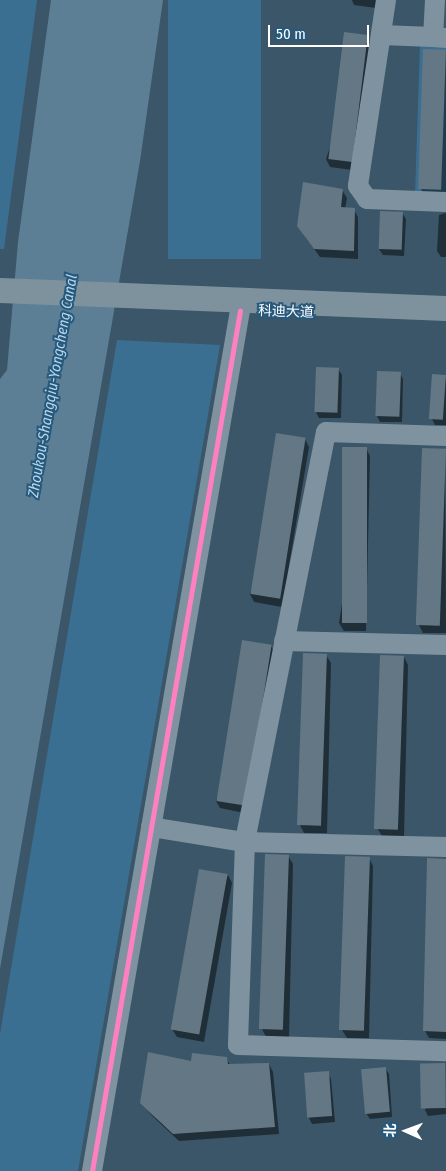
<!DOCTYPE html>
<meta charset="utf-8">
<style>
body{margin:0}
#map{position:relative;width:446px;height:1171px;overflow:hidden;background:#3b5668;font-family:"Fira Sans Condensed","Noto Sans SC",sans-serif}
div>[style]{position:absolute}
.green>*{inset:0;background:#3b6f92;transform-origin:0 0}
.water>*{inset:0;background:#5c7f96}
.shadow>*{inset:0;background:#0007}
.building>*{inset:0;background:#637785;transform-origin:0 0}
.minor>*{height:20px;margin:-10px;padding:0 10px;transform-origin:10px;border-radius:10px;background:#7f929f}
.major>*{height:25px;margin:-12.5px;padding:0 12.5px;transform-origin:12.5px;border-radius:12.5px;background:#7e929e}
.cycleway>*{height:5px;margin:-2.5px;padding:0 2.5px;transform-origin:2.5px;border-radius:2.5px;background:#ff80c0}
span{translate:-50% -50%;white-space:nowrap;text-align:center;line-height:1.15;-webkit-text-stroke:4px #27597c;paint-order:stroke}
.street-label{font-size:14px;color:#fff}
.water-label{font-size:15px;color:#b7d7ec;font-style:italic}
.north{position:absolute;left:381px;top:1106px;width:50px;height:50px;-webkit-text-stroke:4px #27597c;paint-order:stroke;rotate:272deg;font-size:14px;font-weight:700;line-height:20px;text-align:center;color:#fff}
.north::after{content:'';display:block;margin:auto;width:18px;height:22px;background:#fff;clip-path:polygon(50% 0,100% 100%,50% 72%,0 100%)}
.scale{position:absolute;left:268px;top:25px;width:101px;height:22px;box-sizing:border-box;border:2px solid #fff;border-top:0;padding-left:6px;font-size:15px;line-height:18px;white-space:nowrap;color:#fff;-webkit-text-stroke:4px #27597c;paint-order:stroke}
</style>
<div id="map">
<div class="green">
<div style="clip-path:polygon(0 0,37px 0,4px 249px,0 249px)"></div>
<div style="left:168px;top:0;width:93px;height:259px"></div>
<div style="clip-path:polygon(420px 44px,446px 45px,446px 196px,415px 195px)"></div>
<div style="clip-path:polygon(117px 340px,220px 345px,78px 1171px,0 1171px,0 1034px)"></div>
</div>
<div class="water">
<div style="clip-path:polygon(51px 0,163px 0,140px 161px,0 969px,0 379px,7px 370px,18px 242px)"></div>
</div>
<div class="shadow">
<div style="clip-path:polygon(352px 0,378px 0,376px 8px,354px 5px)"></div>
<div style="clip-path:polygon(367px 36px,371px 44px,352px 170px,330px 167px,326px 159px)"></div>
<div style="clip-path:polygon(425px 50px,446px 50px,446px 197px,425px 197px,421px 189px)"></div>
<div style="clip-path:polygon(342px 190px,347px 198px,345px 209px,354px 210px,358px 217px,358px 259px,320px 257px,303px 234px)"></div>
<div style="clip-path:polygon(402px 213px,406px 219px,404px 256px,383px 255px,379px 249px)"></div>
<div style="clip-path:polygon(446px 213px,446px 257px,441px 257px,437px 251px,439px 215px)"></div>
<div style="clip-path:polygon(338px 369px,342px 375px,341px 418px,319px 418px,316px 412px)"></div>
<div style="clip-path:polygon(400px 373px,403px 379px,402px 422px,380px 422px,377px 416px)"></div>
<div style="clip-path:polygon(446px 376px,446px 425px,435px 425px,432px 419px)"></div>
<div style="clip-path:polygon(305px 439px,309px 447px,282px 607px,254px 602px,250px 594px)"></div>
<div style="clip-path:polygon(366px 448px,370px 456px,366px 631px,344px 631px,339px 623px)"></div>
<div style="clip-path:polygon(445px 450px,446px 633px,423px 633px,419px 625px)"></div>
<div style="clip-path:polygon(271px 646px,275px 654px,244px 813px,220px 808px,216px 801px)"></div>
<div style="clip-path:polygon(326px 655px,331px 663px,327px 833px,304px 833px,300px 825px)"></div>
<div style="clip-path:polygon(404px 657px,408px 665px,404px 836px,382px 836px,377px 828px)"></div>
<div style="clip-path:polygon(288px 856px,293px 864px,289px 1037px,266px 1037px,262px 1029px)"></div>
<div style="clip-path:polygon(369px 858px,373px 866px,369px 1038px,347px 1038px,342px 1030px)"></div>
<div style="clip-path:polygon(446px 859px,446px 1039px,429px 1038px,425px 1031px,429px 860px)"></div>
<div style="clip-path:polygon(228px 875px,232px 883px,204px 1042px,177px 1037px,172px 1029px)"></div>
<div style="clip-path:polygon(226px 1058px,230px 1065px,269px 1064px,273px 1072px,279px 1134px,179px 1141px,146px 1110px,179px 1137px,142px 1103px,192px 1063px)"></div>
<div style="clip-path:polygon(444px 1065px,446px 1114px,428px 1116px,425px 1110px)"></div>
<div style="clip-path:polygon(385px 1068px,389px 1074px,392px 1117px,370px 1119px,366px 1113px)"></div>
<div style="clip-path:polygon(328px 1073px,331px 1079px,335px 1122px,312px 1124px,309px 1118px)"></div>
</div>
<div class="building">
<div style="left:344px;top:32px;width:24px;height:128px;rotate:7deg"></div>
<div style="left:423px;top:49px;width:23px;height:140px;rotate:2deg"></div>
<div style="clip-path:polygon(303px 182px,343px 189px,341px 207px,355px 208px,354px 251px,314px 249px,297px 226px)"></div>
<div style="left:380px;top:211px;width:23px;height:38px;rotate:2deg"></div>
<div style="left:316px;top:367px;width:23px;height:45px;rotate:2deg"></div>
<div style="left:377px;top:371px;width:24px;height:45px;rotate:2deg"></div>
<div style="left:432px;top:374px;width:14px;height:45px;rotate:4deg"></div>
<div style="left:276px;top:433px;width:30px;height:163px;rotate:9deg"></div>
<div style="left:342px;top:447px;width:25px;height:176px"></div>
<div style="left:422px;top:448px;width:24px;height:177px;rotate:2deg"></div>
<div style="left:242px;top:640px;width:30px;height:163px;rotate:9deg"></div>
<div style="left:303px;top:653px;width:24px;height:172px;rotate:2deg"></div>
<div style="left:380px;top:655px;width:24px;height:174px;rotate:2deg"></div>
<div style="left:265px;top:854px;width:24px;height:175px;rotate:2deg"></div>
<div style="left:345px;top:856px;width:25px;height:174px;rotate:2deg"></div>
<div style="clip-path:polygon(427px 858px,446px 859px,446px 1032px,423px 1031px)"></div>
<div style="left:199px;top:869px;width:29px;height:163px;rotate:10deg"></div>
<div style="clip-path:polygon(148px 1052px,191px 1061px,192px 1053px,227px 1057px,228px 1064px,269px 1063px,275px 1127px,173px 1134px,140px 1103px)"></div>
<div style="left:445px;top:1063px;width:45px;height:25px;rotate:89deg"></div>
<div style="left:386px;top:1067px;width:45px;height:25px;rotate:85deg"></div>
<div style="left:329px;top:1071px;width:45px;height:25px;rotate:86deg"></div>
</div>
<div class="minor">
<div style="left:386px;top:0;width:188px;rotate:98.6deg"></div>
<div style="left:358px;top:186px;width:16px;rotate:55deg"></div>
<div style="left:367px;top:199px;width:79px;rotate:2.2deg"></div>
<div style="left:435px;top:0;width:37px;rotate:93deg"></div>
<div style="left:433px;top:37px;width:13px;rotate:4deg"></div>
<div style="left:381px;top:35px;width:52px;rotate:2.2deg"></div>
<div style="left:446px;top:436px;width:120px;rotate:-178.1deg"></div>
<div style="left:326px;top:432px;width:418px;rotate:101.2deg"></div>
<div style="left:245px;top:842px;width:203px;rotate:92deg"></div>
<div style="left:238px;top:1045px;width:208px;rotate:1.7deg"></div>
<div style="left:284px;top:641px;width:162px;rotate:1.4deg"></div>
<div style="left:151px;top:827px;width:95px;rotate:9.1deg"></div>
<div style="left:245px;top:842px;width:201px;rotate:1.4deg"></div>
<div style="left:92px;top:1171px;width:873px;rotate:-80.24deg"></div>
</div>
<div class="major">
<div style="left:0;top:290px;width:446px;rotate:2.3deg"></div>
</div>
<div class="cycleway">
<div style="left:92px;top:1171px;width:873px;rotate:-80.24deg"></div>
</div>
<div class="street-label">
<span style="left:286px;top:312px;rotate:2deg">科迪大道</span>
</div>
<div class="water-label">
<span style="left:53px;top:386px;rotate:-80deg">Zhoukou-Shangqiu-Yongcheng Canal</span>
</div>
<div class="north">北</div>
<div class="scale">50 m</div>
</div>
